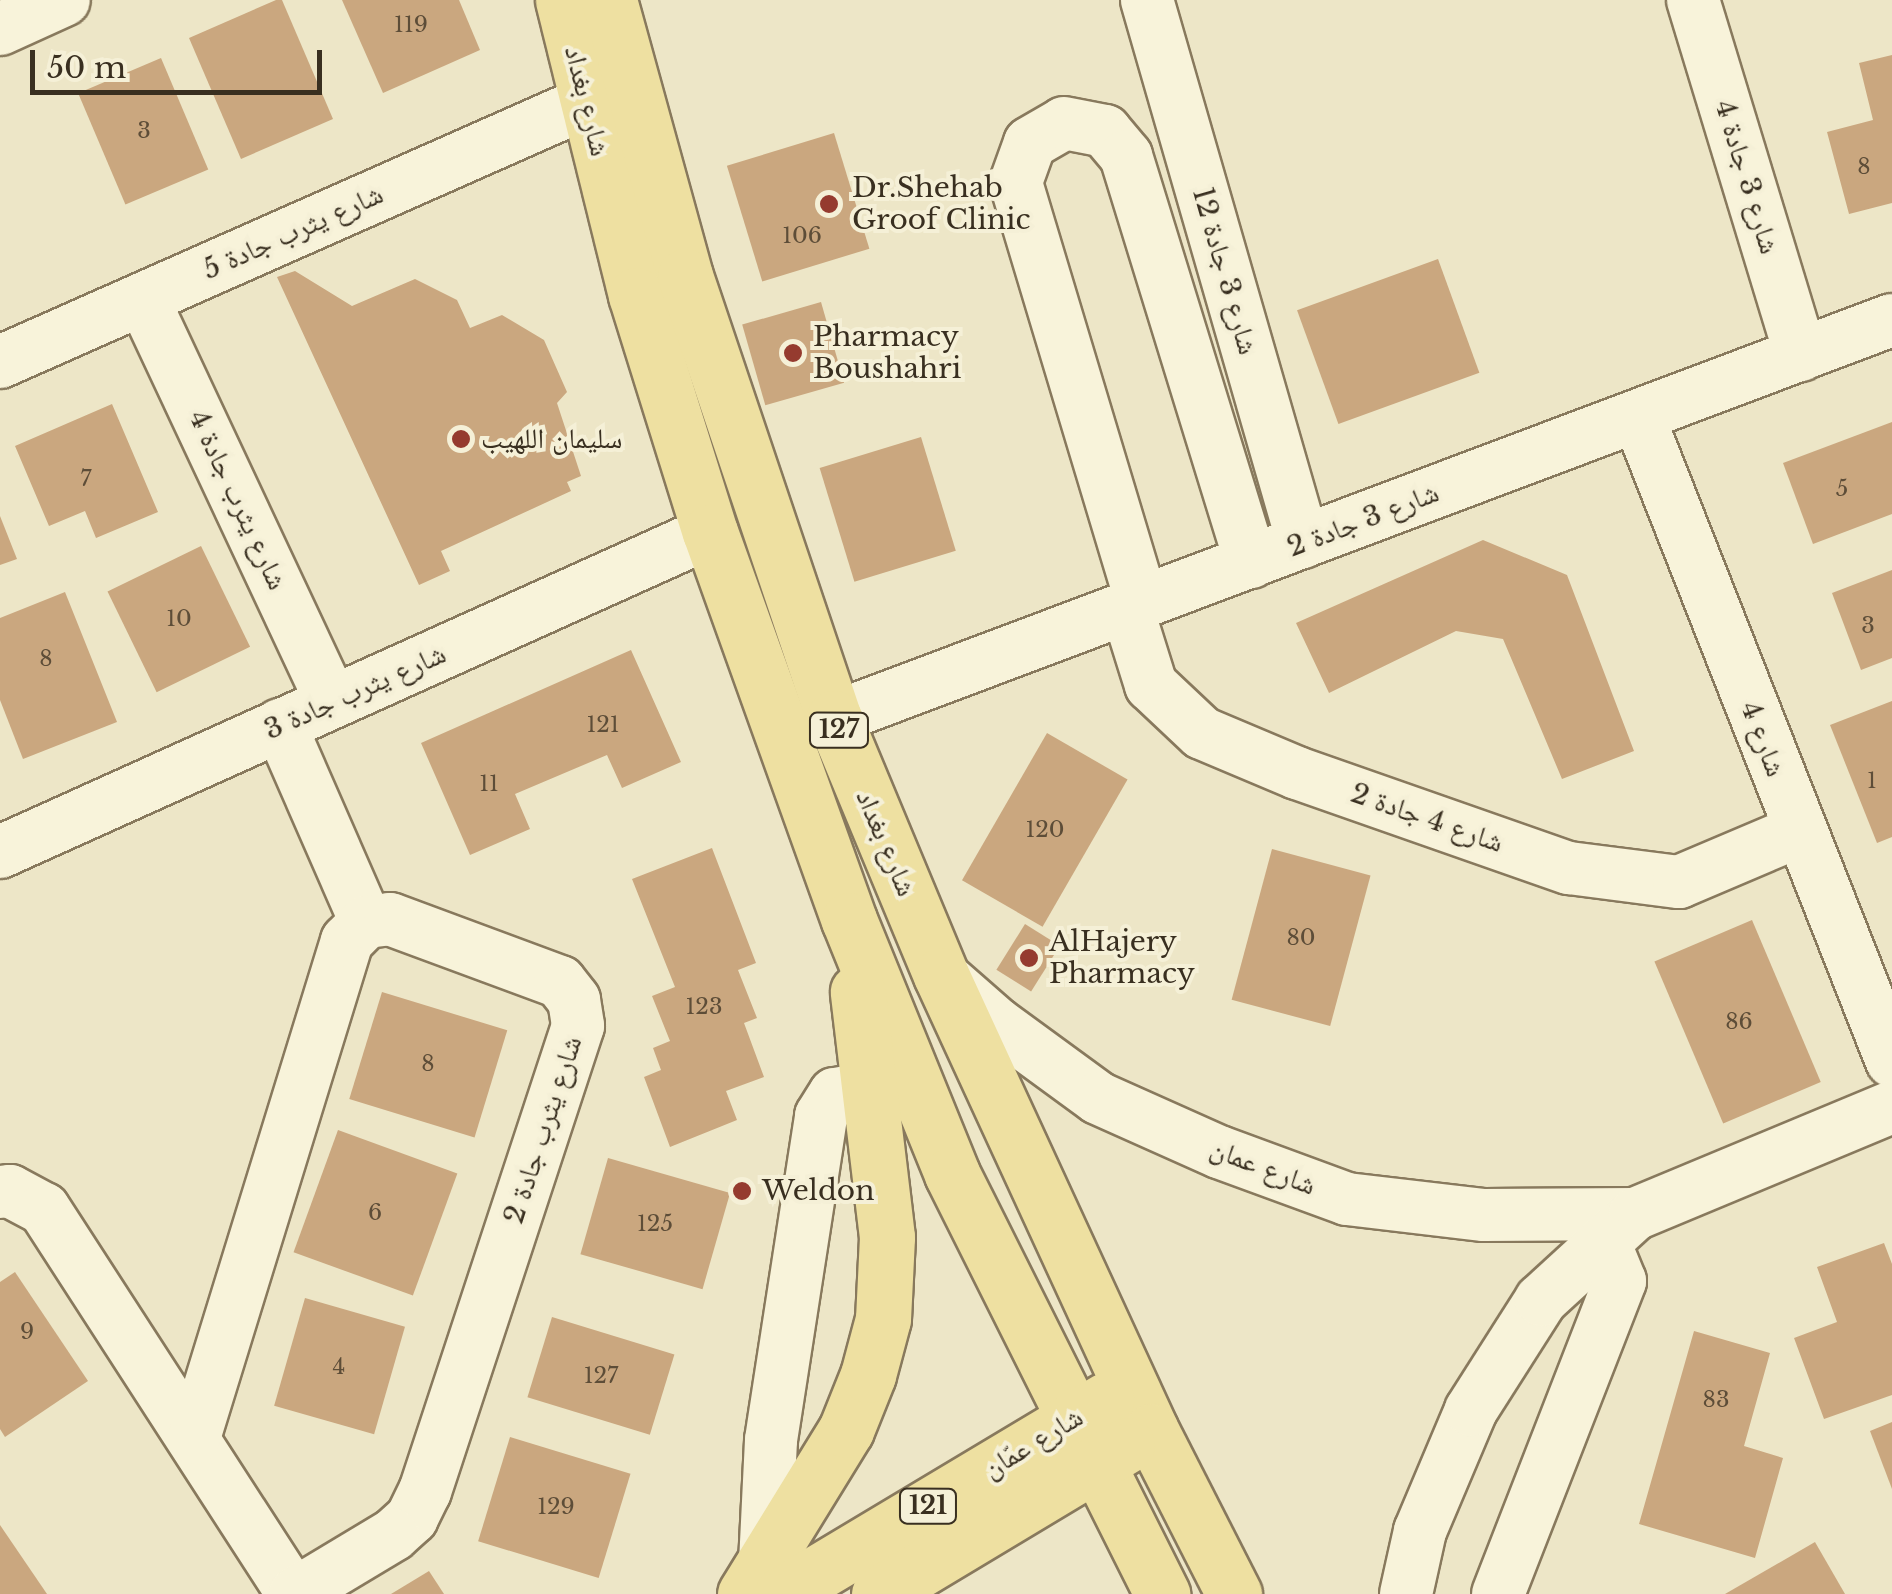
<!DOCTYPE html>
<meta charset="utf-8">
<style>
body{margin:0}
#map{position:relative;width:1892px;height:1594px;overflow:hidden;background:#ede6c7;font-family:"Libre Baskerville","Noto Naskh Arabic",serif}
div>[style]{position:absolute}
.building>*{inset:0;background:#caa77f;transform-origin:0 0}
.roads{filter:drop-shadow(2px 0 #88795d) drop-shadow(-2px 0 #88795d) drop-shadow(0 2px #88795d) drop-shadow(0 -2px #88795d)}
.minor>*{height:52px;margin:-26px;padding:0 26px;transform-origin:26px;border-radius:26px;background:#f8f3da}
.major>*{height:55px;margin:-27.5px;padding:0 27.5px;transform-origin:27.5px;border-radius:27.5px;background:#eee0a1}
.dots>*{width:28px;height:28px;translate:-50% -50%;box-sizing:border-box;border:5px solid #f5f0d7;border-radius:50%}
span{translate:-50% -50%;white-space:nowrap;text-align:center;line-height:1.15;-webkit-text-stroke:8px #f5f0d7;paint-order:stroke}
.number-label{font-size:22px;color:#5d4d38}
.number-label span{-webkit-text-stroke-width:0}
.shield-label span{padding:2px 8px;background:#f5f0d7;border:2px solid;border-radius:8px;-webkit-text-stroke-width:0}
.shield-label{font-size:25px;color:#392f20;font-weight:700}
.street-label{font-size:28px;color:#392f20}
.poi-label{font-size:28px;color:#392f20}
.left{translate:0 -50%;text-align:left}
.scale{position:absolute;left:30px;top:50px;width:292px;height:45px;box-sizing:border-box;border:5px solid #392f20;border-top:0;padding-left:12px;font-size:30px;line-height:35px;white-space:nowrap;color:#392f20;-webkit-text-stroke:8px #f5f0d7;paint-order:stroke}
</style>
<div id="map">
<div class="building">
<div style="clip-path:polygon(276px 0,282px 0,333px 119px,241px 159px,189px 38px)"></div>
<div style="clip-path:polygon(342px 0,459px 0,480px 50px,383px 93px)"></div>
<div style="clip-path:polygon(1892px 55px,1892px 203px,1849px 214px,1827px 132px,1873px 120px,1859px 63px)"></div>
<div style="left:161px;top:58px;width:121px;height:90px;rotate:67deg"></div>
<div style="left:834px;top:133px;width:121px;height:112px;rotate:73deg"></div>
<div style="left:1438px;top:259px;width:121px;height:150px;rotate:70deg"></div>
<div style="clip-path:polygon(295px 271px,352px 306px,415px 279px,457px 300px,470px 328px,502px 315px,544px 340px,567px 392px,557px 403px,581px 476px,567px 482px,571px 491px,441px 551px,450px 571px,419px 585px,277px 277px)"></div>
<div style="left:821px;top:302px;width:84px;height:82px;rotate:74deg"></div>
<div style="clip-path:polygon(112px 404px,158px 512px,96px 538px,85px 511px,49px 526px,15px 446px)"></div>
<div style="clip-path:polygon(1892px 422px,1892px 514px,1813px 544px,1783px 463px)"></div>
<div style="left:921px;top:437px;width:119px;height:106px;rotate:73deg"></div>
<div style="clip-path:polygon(0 516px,17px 559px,0 565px)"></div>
<div style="clip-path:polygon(1483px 540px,1567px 575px,1634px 751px,1562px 779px,1503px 639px,1456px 631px,1329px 693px,1296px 623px)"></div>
<div style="left:201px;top:546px;width:112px;height:104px;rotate:64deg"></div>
<div style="clip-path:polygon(1892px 570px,1892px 658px,1861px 670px,1832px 593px)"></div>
<div style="clip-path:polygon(65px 592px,117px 722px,23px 759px,0 700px,0 618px)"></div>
<div style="clip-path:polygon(631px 650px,681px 762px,622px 788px,607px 755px,515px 794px,530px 829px,470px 855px,421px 743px)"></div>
<div style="clip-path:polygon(1892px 701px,1892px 837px,1877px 843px,1830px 725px)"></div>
<div style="left:1047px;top:733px;width:93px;height:170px;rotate:30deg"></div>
<div style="clip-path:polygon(712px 848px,756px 963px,738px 970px,757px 1018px,744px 1023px,764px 1077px,726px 1091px,737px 1120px,670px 1147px,644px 1077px,661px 1070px,653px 1048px,670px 1041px,652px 996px,675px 987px,632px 879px)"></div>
<div style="left:1272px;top:849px;width:102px;height:156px;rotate:15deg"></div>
<div style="left:1752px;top:920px;width:176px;height:106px;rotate:67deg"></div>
<div style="left:1025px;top:924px;width:41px;height:54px;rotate:32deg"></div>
<div style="left:382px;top:992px;width:131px;height:112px;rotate:17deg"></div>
<div style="left:338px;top:1130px;width:127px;height:130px;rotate:20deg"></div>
<div style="left:608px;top:1158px;width:127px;height:100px;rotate:16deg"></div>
<div style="clip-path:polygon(1884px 1243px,1892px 1264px,1892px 1395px,1824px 1419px,1794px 1338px,1837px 1322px,1817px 1267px)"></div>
<div style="clip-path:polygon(15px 1272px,88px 1381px,5px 1437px,0 1429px,0 1282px)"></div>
<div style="left:305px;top:1298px;width:104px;height:112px;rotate:16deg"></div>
<div style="left:552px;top:1317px;width:128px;height:84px;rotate:17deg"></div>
<div style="clip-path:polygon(1694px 1331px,1770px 1353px,1744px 1446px,1783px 1458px,1755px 1558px,1639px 1524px)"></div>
<div style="clip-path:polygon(1892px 1422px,1892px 1489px,1870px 1431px)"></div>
<div style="left:510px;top:1437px;width:126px;height:109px;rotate:17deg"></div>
<div style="clip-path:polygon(0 1525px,47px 1594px,0 1594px)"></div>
<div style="clip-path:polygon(1815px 1542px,1845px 1594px,1725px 1594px)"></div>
<div style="clip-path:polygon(429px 1571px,444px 1594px,391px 1594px)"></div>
</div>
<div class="roads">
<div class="minor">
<div style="left:1147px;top:0;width:564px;rotate:73.94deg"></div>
<div style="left:1693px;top:0;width:371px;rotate:73.1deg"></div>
<div style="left:0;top:29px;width:70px;rotate:-24.4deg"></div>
<div style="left:143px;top:299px;width:445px;rotate:64.9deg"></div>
<div style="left:0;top:362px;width:640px;rotate:-23.88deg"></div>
<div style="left:1638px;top:416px;width:693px;rotate:68.51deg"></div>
<div style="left:1142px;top:603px;width:439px;rotate:-106.7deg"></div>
<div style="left:1016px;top:182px;width:41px;rotate:-70.3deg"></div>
<div style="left:1030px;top:143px;width:39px;rotate:-30deg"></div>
<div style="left:1064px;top:123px;width:42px;rotate:11deg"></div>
<div style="left:1105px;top:131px;width:33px;rotate:50deg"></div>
<div style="left:1126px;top:156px;width:425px;rotate:72.9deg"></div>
<div style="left:1127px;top:608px;width:81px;rotate:72.7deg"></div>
<div style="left:1151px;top:685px;width:70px;rotate:43.3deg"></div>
<div style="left:1202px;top:733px;width:103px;rotate:22.8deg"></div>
<div style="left:1297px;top:773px;width:288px;rotate:19.3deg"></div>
<div style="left:1569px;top:868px;width:111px;rotate:7.3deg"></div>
<div style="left:1679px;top:882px;width:130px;rotate:-23deg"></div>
<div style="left:834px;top:718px;width:1130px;rotate:-20.62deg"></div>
<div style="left:280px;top:725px;width:215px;rotate:66.4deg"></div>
<div style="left:0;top:852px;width:779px;rotate:-24.26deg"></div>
<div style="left:941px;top:975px;width:74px;rotate:41.2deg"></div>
<div style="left:997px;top:1024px;width:125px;rotate:36.2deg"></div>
<div style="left:1098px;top:1098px;width:133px;rotate:24.1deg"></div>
<div style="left:1219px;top:1152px;width:136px;rotate:20.2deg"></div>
<div style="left:1347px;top:1199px;width:138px;rotate:6.7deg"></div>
<div style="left:1484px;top:1215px;width:151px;rotate:-0.4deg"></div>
<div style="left:0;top:1192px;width:10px;rotate:-6deg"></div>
<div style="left:10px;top:1191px;width:38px;rotate:28deg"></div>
<div style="left:44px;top:1209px;width:459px;rotate:57.1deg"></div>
<div style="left:194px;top:1438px;width:520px;rotate:-72.89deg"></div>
<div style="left:347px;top:941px;width:27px;rotate:-45deg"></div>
<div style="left:366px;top:922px;width:24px;rotate:-7deg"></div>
<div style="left:390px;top:919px;width:181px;rotate:20.3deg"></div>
<div style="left:560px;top:982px;width:23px;rotate:52deg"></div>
<div style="left:574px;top:1000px;width:26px;rotate:81deg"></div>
<div style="left:578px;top:1026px;width:490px;rotate:108.2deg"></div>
<div style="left:425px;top:1491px;width:30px;rotate:116deg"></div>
<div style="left:412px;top:1518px;width:25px;rotate:138deg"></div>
<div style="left:393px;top:1535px;width:114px;rotate:149deg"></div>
<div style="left:765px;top:1563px;width:123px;rotate:-87.2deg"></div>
<div style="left:771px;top:1440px;width:328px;rotate:-81.2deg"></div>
<div style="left:821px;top:1116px;width:26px;rotate:-58deg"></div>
<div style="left:835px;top:1094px;width:35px;rotate:-10deg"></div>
<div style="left:1406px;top:1594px;width:65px;rotate:-77.5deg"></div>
<div style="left:1420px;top:1531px;width:131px;rotate:-67.1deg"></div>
<div style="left:1471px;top:1410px;width:130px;rotate:-57.5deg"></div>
<div style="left:1541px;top:1300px;width:127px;rotate:-42.5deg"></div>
<div style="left:1635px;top:1214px;width:278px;rotate:-22.6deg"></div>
<div style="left:1498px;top:1594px;width:336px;rotate:-68.7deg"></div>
<div style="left:1620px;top:1281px;width:42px;rotate:-112.3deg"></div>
</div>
<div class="major">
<div style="left:563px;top:0;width:304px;rotate:76.1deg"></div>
<div style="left:636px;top:295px;width:248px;rotate:72.7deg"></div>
<div style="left:710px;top:532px;width:412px;rotate:70.3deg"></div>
<div style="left:849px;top:920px;width:274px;rotate:67.9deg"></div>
<div style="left:952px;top:1174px;width:470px;rotate:63.4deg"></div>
<div style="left:609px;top:0;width:286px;rotate:74.6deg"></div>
<div style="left:685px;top:276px;width:466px;rotate:71.4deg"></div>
<div style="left:834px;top:718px;width:278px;rotate:67.4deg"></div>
<div style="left:941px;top:975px;width:502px;rotate:65.27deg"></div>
<div style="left:1151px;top:1431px;width:183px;rotate:63deg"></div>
<div style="left:745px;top:1594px;width:193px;rotate:-58.4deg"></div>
<div style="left:846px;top:1430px;width:59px;rotate:-68.2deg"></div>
<div style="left:868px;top:1375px;width:58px;rotate:-75deg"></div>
<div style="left:883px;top:1319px;width:82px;rotate:-87.2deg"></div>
<div style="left:887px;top:1237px;width:247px;rotate:-96.8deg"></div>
<div style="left:782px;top:1594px;width:378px;rotate:-30.9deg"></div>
<div style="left:879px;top:1594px;width:289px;rotate:-31deg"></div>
</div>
</div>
<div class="dots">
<div style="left:829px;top:204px;background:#953b2f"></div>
<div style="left:793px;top:353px;background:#953b2f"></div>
<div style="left:461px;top:439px;background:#953b2f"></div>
<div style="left:1029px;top:958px;background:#953b2f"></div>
<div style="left:742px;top:1191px;background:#953b2f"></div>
</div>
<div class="number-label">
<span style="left:411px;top:25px">119</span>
<span style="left:144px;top:131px">3</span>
<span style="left:1864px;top:167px">8</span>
<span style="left:802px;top:236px">106</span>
<span style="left:86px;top:479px">7</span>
<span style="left:1842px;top:489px">5</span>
<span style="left:179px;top:619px">10</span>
<span style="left:1868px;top:626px">3</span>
<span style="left:46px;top:659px">8</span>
<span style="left:603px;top:725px">121</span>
<span style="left:1872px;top:781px">1</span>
<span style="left:489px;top:784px">11</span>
<span style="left:1045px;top:830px">120</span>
<span style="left:1301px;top:938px">80</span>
<span style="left:704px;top:1007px">123</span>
<span style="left:1739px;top:1022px">86</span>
<span style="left:428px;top:1064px">8</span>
<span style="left:375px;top:1213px">6</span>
<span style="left:655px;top:1224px">125</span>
<span style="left:27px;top:1332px">9</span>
<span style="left:339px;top:1367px">4</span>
<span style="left:601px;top:1376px">127</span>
<span style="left:1716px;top:1400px">83</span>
<span style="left:556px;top:1507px">129</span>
</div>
<div class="shield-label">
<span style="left:839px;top:730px">127</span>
<span style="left:928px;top:1506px">121</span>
</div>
<div class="street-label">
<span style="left:587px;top:101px;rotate:76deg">شارع بغداد</span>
<span style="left:1747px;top:177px;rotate:73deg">شارع 3 جادة 4</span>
<span style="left:293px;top:232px;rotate:-24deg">شارع يثرب جادة 5</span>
<span style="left:1225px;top:271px;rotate:74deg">شارع 3 جادة 12</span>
<span style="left:238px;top:500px;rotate:65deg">شارع يثرب جادة 4</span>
<span style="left:1363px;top:520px;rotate:-21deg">شارع 3 جادة 2</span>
<span style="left:355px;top:692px;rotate:-24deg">شارع يثرب جادة 3</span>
<span style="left:1763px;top:739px;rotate:69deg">شارع 4</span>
<span style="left:1427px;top:818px;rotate:19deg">شارع 4 جادة 2</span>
<span style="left:886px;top:843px;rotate:67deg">شارع بغداد</span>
<span style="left:543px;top:1130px;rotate:-72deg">شارع يثرب جادة 2</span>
<span style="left:1263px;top:1167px;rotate:21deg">شارع عمان</span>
<span style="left:1033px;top:1443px;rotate:-31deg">شارع عمّان</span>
</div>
<div class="poi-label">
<span class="left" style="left:852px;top:204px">Dr.Shehab<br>Groof Clinic</span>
<span class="left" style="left:813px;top:353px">Pharmacy<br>Boushahri</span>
<span class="left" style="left:481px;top:439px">سليمان اللهيب</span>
<span class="left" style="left:1049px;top:958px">AlHajery<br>Pharmacy</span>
<span class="left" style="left:762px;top:1191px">Weldon</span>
</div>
<div class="scale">50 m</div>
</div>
